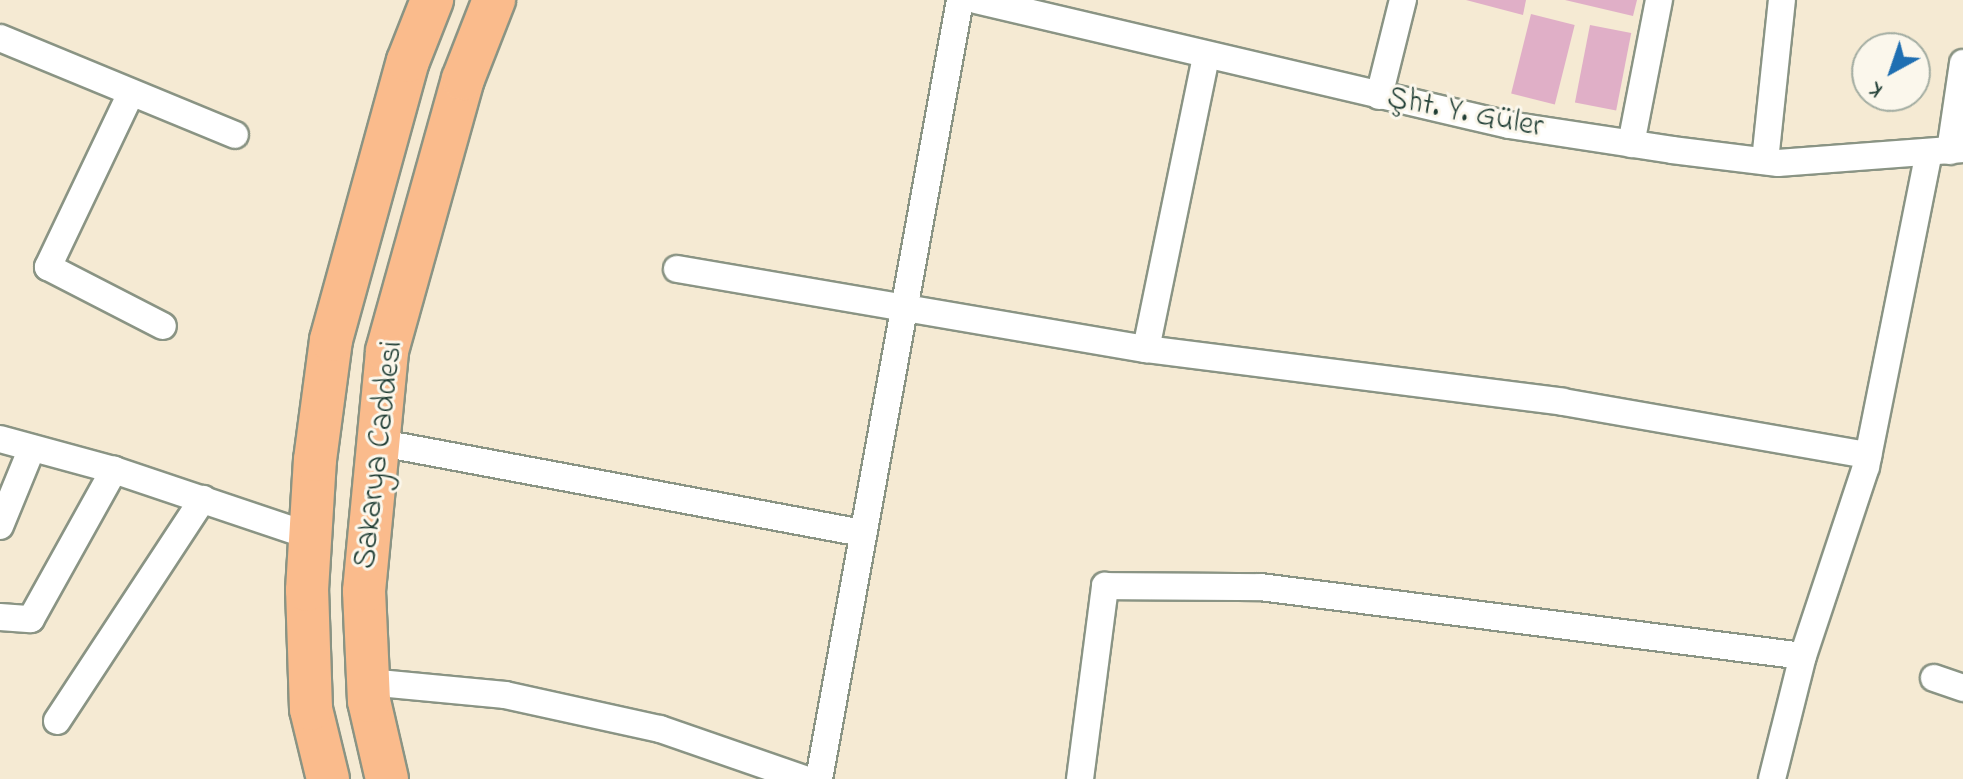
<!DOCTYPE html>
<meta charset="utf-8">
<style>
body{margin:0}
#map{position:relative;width:1963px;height:779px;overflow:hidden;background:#f5ead3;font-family:"Indie Flower",sans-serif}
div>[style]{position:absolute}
.building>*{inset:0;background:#e0afc7;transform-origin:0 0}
.roads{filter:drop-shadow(2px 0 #8a9484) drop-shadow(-2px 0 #8a9484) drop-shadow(0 2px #8a9484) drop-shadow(0 -2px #8a9484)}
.street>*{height:26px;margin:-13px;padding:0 13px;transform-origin:13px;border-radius:13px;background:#fff}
.primary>*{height:42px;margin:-21px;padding:0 21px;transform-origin:21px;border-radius:21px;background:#fabb8c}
span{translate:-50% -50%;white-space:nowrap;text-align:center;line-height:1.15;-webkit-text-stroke:6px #fbf7ec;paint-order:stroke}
.street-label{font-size:32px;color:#1f3d34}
.north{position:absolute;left:1851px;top:32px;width:80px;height:80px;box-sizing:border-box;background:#fbf7ec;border:2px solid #a3ada2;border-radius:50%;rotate:220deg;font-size:22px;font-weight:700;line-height:32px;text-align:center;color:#1f3d34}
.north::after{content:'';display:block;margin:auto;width:28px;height:36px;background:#1f6fb2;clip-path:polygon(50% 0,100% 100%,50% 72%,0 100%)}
</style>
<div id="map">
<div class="building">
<div style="clip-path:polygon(1466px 0,1526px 0,1523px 15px)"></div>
<div style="clip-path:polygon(1565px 0,1637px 0,1633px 16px)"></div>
<div style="left:1531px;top:14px;width:45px;height:82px;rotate:14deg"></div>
<div style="left:1590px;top:25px;width:42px;height:79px;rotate:11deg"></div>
</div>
<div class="roads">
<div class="street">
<div style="left:976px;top:0;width:547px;rotate:13.2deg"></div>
<div style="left:1509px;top:125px;width:165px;rotate:8.7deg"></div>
<div style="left:1672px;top:150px;width:107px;rotate:7deg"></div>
<div style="left:1778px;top:163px;width:186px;rotate:-4.3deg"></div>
<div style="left:0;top:38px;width:254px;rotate:22.4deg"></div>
<div style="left:131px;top:93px;width:193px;rotate:115.5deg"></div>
<div style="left:48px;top:267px;width:129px;rotate:27.2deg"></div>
<div style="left:1379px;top:96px;width:99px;rotate:-76deg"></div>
<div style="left:1631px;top:144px;width:147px;rotate:-79deg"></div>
<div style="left:1950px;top:151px;width:89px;rotate:-81.6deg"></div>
<div style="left:1765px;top:161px;width:162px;rotate:-84deg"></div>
<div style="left:677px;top:269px;width:476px;rotate:9.7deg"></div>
<div style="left:1146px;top:349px;width:420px;rotate:7.2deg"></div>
<div style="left:1563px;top:402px;width:310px;rotate:9.9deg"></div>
<div style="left:1146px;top:349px;width:298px;rotate:-78.4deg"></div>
<div style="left:0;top:439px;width:118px;rotate:15.2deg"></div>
<div style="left:114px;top:470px;width:207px;rotate:18.6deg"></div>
<div style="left:376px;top:442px;width:496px;rotate:10.6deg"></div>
<div style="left:0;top:526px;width:84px;rotate:-67.7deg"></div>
<div style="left:0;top:617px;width:31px;rotate:4deg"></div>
<div style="left:31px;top:619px;width:171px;rotate:-60.9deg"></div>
<div style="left:1934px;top:678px;width:31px;rotate:19deg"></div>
<div style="left:368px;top:682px;width:138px;rotate:5.4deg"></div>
<div style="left:505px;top:695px;width:159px;rotate:12.4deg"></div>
<div style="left:660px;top:729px;width:152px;rotate:19.1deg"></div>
<div style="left:57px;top:721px;width:266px;rotate:-56.7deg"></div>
<div style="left:819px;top:779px;width:792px;rotate:-79.74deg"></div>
<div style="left:1080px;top:779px;width:195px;rotate:-82.6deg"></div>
<div style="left:1105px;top:586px;width:155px;rotate:0.4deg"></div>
<div style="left:1260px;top:587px;width:547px;rotate:7.24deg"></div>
<div style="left:1772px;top:779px;width:127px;rotate:-75.9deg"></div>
<div style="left:1803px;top:656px;width:199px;rotate:-71.6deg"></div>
<div style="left:1866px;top:467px;width:320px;rotate:-78.7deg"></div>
</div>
<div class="primary">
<div style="left:328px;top:779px;width:72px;rotate:-103.7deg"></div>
<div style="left:311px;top:709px;width:119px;rotate:-91.9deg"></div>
<div style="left:307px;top:590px;width:130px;rotate:-86.5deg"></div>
<div style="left:315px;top:460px;width:121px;rotate:-82.4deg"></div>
<div style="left:331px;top:340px;width:289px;rotate:-74.6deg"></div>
<div style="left:408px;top:61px;width:66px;rotate:-68.5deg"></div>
<div style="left:387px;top:779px;width:80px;rotate:-103deg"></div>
<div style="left:369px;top:701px;width:110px;rotate:-92.6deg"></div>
<div style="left:364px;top:591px;width:241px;rotate:-84.5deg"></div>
<div style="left:387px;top:351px;width:282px;rotate:-74.4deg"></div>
<div style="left:463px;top:79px;width:85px;rotate:-68.6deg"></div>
</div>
</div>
<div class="street-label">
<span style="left:1465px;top:114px;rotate:11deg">Şht. Y. Güler</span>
<span style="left:380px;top:455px;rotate:-83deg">Sakarya Caddesi</span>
</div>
<div class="north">K</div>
</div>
